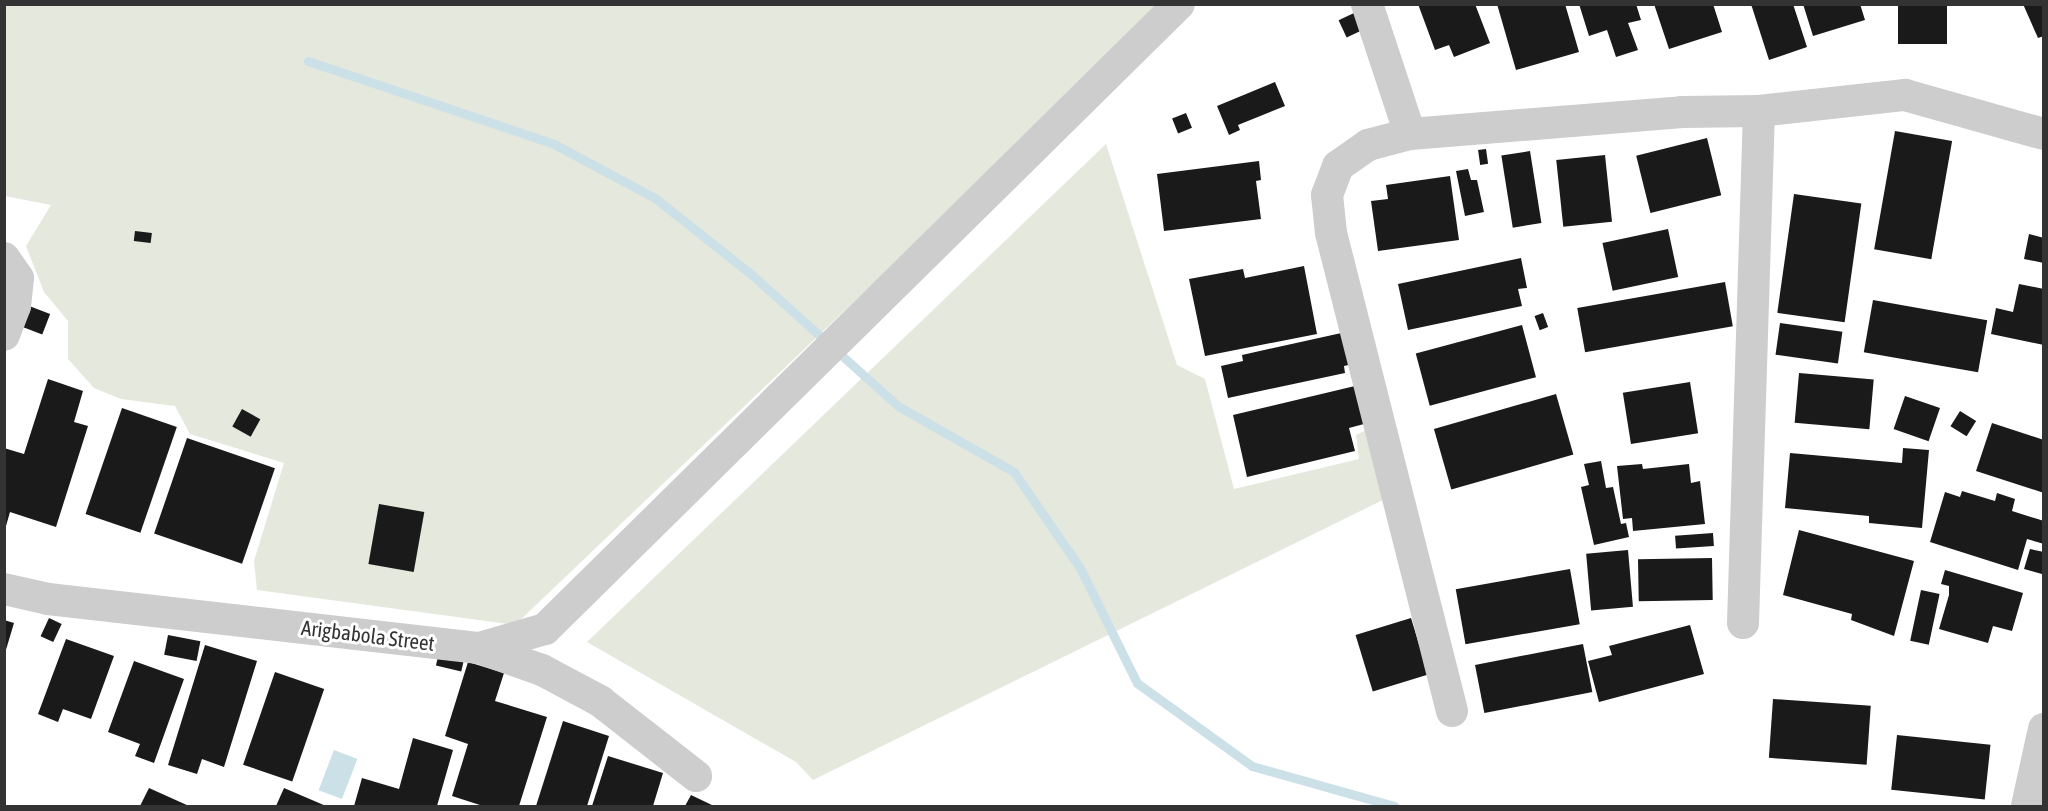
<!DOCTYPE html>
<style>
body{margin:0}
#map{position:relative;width:2048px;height:811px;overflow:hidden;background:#fff;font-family:"Asap Condensed",sans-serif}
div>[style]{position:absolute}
.green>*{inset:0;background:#e4e8dd}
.water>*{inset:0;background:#cce0e7;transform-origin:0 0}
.stream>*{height:9px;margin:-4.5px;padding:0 4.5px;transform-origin:4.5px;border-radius:4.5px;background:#cce0e7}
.building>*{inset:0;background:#1a1a1a;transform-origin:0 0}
.minor>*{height:32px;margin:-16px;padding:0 16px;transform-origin:16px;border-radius:16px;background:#cdcdcd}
span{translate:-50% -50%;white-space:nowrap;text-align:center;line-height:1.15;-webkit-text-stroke:6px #fff;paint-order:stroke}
.street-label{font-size:21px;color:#333}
.frame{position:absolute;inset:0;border:6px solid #333;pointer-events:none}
</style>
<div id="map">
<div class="green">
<div style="clip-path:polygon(4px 5px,1165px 5px,515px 625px,257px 590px,254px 561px,284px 463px,190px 434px,175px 406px,121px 399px,94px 388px,68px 359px,68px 321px,44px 292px,26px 246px,51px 205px,5px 196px)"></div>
<div style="clip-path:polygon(1106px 144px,1177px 365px,1205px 379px,1234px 489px,1359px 459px,1356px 435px,1371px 428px,1395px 494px,813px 780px,796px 762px,587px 642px)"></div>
</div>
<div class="water">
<div style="left:334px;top:750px;width:25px;height:43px;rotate:21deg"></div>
</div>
<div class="stream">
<div style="left:308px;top:61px;width:260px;rotate:18.6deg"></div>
<div style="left:554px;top:144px;width:115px;rotate:28.1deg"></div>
<div style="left:655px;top:198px;width:122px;rotate:38.4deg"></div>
<div style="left:751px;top:274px;width:198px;rotate:41.9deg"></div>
<div style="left:898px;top:406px;width:133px;rotate:29.6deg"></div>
<div style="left:1014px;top:472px;width:116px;rotate:55.5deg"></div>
<div style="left:1080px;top:568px;width:128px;rotate:63.6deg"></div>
<div style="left:1137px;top:683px;width:142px;rotate:35.8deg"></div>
<div style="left:1252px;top:766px;width:148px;rotate:15.7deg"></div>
</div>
<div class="building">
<div style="clip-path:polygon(1418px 4px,1475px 4px,1490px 43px,1454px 57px,1449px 45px,1435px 50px)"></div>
<div style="clip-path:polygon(1497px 4px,1565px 4px,1579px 52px,1516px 70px)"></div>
<div style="clip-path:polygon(1579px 4px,1636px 4px,1641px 20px,1628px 23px,1638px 50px,1616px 57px,1607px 30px,1589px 36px)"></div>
<div style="clip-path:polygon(1654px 4px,1713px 4px,1722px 32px,1669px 49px)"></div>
<div style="clip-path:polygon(1751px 4px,1793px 4px,1807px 47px,1769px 60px)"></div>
<div style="clip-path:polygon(1803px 4px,1860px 4px,1865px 20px,1813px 36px)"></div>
<div style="left:1898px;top:4px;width:49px;height:40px"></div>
<div style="clip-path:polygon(2023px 4px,2044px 4px,2044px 36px,2038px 38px)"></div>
<div style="left:1354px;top:13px;width:19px;height:17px;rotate:65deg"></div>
<div style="clip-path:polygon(1275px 82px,1285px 106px,1238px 125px,1240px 130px,1229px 135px,1217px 106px)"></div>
<div style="left:1186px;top:113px;width:16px;height:15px;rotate:68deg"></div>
<div style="left:1895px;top:131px;width:58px;height:120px;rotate:10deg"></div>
<div style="left:1707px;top:138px;width:59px;height:73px;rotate:76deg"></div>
<div style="left:1486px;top:149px;width:15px;height:8px;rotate:82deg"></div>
<div style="left:1530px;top:151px;width:73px;height:29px;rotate:81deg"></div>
<div style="left:1605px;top:155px;width:67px;height:49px;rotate:84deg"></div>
<div style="clip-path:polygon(1259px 161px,1261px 180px,1256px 181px,1261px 219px,1164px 231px,1157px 174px)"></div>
<div style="clip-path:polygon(1468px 169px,1471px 180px,1477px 180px,1484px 212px,1465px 216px,1456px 171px)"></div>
<div style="clip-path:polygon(1450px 176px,1459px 240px,1378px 251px,1371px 201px,1388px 199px,1386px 185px)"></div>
<div style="left:1794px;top:194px;width:68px;height:120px;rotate:8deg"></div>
<div style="left:1668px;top:229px;width:49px;height:67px;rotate:78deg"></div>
<div style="left:135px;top:231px;width:17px;height:10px;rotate:7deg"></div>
<div style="clip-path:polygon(2029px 234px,2044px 238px,2044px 263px,2024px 259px)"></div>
<div style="clip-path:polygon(1521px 258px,1527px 288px,1518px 289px,1522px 306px,1408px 330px,1398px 284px)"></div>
<div style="clip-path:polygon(1304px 266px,1317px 334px,1205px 356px,1189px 279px,1243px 269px,1245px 278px)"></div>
<div style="left:1725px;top:282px;width:45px;height:150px;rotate:80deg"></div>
<div style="clip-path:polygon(2019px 284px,2044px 289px,2044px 345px,1991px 334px,1996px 308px,2013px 312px)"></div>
<div style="left:1873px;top:300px;width:116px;height:53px;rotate:10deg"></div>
<div style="left:24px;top:304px;width:28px;height:22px;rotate:21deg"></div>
<div style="left:1543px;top:313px;width:15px;height:9px;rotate:70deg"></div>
<div style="left:1780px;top:323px;width:63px;height:32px;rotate:8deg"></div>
<div style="left:1522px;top:325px;width:54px;height:110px;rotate:75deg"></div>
<div style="clip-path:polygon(1346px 332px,1353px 364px,1344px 366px,1345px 373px,1228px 398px,1221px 366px,1243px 361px,1242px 355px)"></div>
<div style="left:1799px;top:373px;width:75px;height:50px;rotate:5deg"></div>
<div style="clip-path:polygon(48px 379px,83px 391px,74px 422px,88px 426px,56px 527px,10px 512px,6px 526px,4px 448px,24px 454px)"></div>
<div style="left:1690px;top:382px;width:52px;height:68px;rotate:81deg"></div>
<div style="clip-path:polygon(1355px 386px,1364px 424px,1349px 428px,1355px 451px,1247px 477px,1233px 415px)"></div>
<div style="left:1556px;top:394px;width:63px;height:127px;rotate:74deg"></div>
<div style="left:1905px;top:396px;width:37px;height:35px;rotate:19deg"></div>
<div style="left:122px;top:408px;width:58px;height:112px;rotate:19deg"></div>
<div style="left:242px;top:409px;width:21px;height:20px;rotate:29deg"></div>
<div style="left:1960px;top:411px;width:19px;height:18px;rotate:32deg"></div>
<div style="clip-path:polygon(1992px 423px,2044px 440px,2044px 493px,1976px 471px)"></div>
<div style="left:187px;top:438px;width:93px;height:101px;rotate:19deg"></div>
<div style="clip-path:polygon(1903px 448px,1929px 450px,1922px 528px,1869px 523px,1869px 516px,1785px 508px,1790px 453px,1902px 463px)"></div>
<div style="clip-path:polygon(1601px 461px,1606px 488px,1613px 487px,1621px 524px,1626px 523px,1629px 537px,1594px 545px,1581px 487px,1589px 485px,1584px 464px)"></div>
<div style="clip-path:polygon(1642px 464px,1643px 469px,1689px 464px,1691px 483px,1700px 481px,1705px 524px,1633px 531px,1632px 518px,1623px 519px,1617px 466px)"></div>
<div style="clip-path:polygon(1962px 491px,1995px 501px,1997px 493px,2015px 499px,2012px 511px,2044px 521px,2044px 544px,2027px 539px,2018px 570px,1930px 542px,1945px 492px,1960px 497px)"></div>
<div style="left:379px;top:504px;width:46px;height:61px;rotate:10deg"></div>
<div style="clip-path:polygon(1799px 530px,1914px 561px,1894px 636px,1851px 620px,1852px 614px,1783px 595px)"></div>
<div style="left:1713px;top:533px;width:13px;height:38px;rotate:86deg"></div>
<div style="clip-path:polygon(2030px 549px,2044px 552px,2042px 574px,2024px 569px)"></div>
<div style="left:1628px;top:550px;width:57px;height:42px;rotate:85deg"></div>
<div style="left:1712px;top:558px;width:42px;height:74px;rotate:89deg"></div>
<div style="left:1570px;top:569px;width:56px;height:116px;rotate:80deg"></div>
<div style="clip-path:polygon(1945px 570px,2023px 593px,2012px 631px,1993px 626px,1988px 643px,1939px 629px,1949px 595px,1949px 586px,1941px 584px)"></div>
<div style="left:1921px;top:590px;width:19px;height:52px;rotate:12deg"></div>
<div style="left:49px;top:618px;width:14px;height:20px;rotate:25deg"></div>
<div style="left:1411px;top:618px;width:59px;height:58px;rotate:73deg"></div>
<div style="clip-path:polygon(4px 620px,14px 623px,5px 653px,4px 653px)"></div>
<div style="clip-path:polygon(1690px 625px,1704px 674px,1599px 702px,1588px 661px,1612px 655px,1609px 646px)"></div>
<div style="left:168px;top:635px;width:33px;height:20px;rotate:11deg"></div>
<div style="clip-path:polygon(66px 639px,114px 656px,91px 719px,63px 709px,58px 722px,38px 714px)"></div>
<div style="left:1583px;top:644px;width:49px;height:110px;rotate:79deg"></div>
<div style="clip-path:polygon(205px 645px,257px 661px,224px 767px,202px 759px,197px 774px,168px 765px)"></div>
<div style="left:440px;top:648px;width:26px;height:18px;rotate:13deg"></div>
<div style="clip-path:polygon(134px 661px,184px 679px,154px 763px,135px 756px,140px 744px,108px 732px)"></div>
<div style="clip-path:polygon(468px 662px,504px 673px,495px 701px,547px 717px,519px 806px,483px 806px,452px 796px,468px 744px,445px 736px)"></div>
<div style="left:275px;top:672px;width:52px;height:98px;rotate:19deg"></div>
<div style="left:1773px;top:699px;width:98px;height:59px;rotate:4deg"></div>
<div style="clip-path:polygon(563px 721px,609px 736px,587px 806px,536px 806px)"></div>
<div style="left:1897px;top:735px;width:94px;height:55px;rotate:6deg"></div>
<div style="clip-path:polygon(413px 738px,453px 750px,437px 806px,354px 806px,362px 778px,399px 789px)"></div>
<div style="clip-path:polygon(608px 756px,663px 773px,653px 806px,592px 806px)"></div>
<div style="clip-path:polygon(149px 788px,189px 806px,140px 806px)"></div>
<div style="clip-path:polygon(284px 788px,326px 806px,276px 806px)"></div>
<div style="clip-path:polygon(691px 795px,714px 806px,685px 806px)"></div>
</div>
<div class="minor">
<div style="left:1367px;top:4px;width:137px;rotate:71.7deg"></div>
<div style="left:4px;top:258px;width:24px;rotate:55deg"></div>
<div style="left:18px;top:278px;width:28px;rotate:96deg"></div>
<div style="left:15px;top:306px;width:31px;rotate:111deg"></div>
<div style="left:4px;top:589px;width:45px;rotate:12.8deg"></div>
<div style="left:48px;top:599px;width:434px;rotate:6.5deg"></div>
<div style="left:479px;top:648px;width:67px;rotate:19.2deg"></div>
<div style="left:542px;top:670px;width:66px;rotate:28.1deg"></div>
<div style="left:600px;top:701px;width:122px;rotate:38deg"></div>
<div style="left:1743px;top:623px;width:512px;rotate:-88.21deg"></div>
<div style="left:479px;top:648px;width:69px;rotate:-16.1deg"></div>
<div style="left:545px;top:629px;width:890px;rotate:-44.59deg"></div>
<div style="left:1452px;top:711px;width:493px;rotate:-104.2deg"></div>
<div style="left:1331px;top:233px;width:38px;rotate:-96deg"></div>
<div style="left:1327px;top:195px;width:31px;rotate:-69deg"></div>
<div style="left:1338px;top:166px;width:37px;rotate:-35deg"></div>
<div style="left:1368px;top:145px;width:43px;rotate:-14.7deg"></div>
<div style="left:1410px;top:134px;width:273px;rotate:-4.6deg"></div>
<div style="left:1682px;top:112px;width:77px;rotate:-0.7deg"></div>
<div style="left:1759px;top:111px;width:147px;rotate:-6.3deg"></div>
<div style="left:1905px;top:95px;width:144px;rotate:15.7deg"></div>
<div style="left:2027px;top:806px;width:79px;rotate:-77.6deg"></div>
</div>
<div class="street-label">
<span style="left:368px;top:635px;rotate:7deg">Arigbabola Street</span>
</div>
<div class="frame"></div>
</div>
